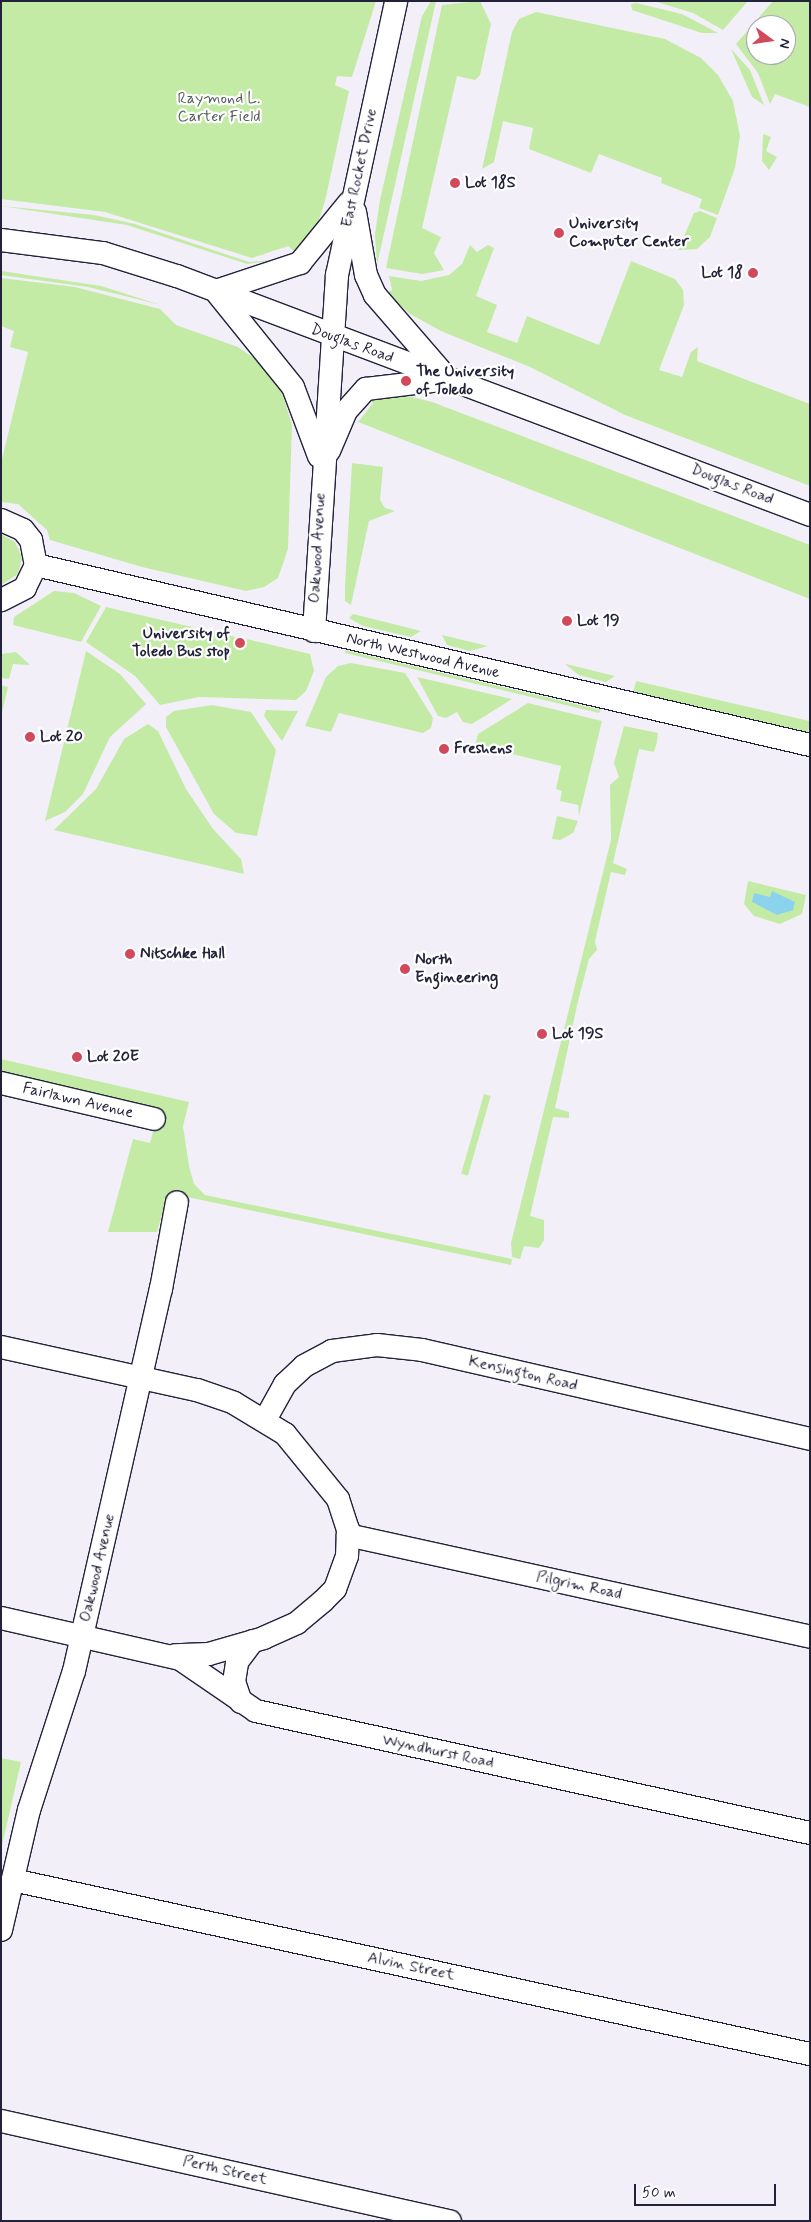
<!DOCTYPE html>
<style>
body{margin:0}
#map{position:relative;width:811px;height:2222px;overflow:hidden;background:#f2eff9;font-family:Mynerve,sans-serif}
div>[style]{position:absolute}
.green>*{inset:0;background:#c4eba5;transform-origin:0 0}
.water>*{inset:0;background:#8bd2ec}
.roads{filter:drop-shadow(1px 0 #22223b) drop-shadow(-1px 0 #22223b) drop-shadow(0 1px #22223b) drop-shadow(0 -1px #22223b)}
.minor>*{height:22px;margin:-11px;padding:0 11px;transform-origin:11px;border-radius:11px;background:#fff}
.dots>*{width:14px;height:14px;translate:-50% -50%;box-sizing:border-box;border:2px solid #fff;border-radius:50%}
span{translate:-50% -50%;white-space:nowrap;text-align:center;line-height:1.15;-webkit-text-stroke:4.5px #fff;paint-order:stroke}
.park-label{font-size:16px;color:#535e5b}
.street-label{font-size:16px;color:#22223b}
.poi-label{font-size:16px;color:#22223b;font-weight:700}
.left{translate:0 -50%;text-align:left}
.right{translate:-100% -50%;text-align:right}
.frame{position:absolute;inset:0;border:2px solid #22223b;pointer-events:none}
.north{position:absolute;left:746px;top:15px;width:50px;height:50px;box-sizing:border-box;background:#fff;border:1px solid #a7a7b1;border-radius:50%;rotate:104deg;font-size:14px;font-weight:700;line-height:20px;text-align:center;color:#22223b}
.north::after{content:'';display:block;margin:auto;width:18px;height:22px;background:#d1495b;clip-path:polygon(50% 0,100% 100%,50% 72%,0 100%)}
.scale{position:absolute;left:634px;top:2184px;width:142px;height:22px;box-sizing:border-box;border:2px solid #22223b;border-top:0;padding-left:6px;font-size:15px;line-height:18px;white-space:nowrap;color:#22223b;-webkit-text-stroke:4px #fff;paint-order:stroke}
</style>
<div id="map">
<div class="green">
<div style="clip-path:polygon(1px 1px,376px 1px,352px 77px,337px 76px,335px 85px,349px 91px,325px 201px,316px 229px,297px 254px,288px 246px,252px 258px,105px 212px,1px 199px)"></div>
<div style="clip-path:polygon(431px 1px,436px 1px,377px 265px,375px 234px,380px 200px,422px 16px)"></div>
<div style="clip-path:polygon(480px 1px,491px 24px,480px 75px,475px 80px,457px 76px,422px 228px,441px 237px,434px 253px,444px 270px,422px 274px,386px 268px,442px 5px)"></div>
<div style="clip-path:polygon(654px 1px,748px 1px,723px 30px,693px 13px)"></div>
<div style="clip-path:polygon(evenodd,773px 1px,810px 1px,810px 107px,775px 94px,770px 104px,758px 73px,736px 44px,773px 1px,756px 25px,786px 25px,786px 55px,756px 55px,756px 25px)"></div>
<div style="clip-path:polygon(636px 3px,682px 14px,718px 33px,702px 33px,632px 10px,631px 4px)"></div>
<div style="clip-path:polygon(536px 12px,665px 39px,701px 58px,718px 75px,733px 101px,740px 136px,735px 168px,718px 215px,699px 208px,702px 199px,661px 183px,662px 178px,599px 154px,591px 173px,529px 149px,533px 128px,503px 121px,494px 162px,482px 169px,512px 32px,519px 19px)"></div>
<div style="clip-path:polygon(731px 49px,750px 70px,764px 105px,752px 97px)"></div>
<div style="clip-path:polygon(763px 134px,771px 137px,766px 151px,777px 157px,769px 170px,762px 161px)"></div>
<div style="clip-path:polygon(1px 206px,94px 215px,135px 224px,249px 262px,286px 259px,247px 264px,127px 225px)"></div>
<div style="clip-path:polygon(700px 211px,717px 218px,710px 237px,697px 249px,678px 250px,694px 213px)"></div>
<div style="clip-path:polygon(470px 245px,477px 252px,488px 245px,494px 248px,476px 296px,497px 305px,487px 332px,517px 343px,527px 316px,599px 345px,631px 261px,675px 279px,683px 290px,684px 305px,659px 370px,682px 377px,691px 352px,698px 347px,697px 361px,810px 404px,810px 486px,625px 415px,530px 367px,441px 331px,410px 314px,387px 293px,392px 290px,389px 276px,421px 281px,449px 275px,462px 264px)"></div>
<div style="clip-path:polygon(1px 271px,101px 286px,161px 305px,88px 287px,1px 275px)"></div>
<div style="clip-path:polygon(1px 278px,75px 287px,160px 309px,176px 325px,238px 347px,261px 363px,281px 389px,292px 425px,288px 549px,278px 578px,264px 587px,246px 591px,142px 567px,50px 540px,47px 530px,18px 504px,1px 502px,1px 463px,28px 352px,10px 347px,14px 331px,1px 326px)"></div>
<div style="clip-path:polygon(393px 392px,432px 402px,810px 545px,810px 599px,358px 422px,373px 403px,369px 399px)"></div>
<div style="clip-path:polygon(352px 463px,383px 467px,380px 500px,385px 508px,395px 511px,369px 521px,351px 605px,345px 601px,345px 586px)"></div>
<div style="clip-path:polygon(1px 534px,15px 542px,22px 557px,18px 574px,1px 585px)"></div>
<div style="clip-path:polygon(54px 591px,74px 593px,101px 606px,81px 642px,13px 625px,14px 617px)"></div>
<div style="clip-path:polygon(106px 607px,235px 637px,234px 645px,244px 647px,247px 639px,310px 654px,314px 671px,306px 691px,296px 700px,199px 697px,160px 705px,135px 676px,86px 642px)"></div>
<div style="clip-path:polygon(353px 614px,421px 631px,411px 637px,363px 626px,349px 618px)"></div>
<div style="clip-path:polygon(442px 635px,488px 646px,470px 651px,447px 645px)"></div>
<div style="clip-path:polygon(345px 650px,601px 710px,599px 713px,345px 653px)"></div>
<div style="clip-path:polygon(86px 651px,120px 674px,146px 704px,110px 737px,83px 794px,65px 812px,45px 821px)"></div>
<div style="clip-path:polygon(16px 652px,30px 665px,13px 664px,9px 679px,1px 678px,1px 654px)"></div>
<div style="clip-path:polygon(351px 663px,405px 673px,433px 718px,431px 728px,423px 733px,339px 713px,331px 732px,305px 726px,326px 677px,338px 666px)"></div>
<div style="clip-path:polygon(566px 665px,566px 664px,615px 676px,606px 682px,579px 675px)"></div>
<div style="clip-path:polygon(417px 677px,512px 699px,472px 724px,463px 722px,457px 712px,446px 718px,438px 716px)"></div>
<div style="left:636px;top:681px;width:179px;height:11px;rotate:13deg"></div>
<div style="clip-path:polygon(1px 685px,8px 687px,1px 717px)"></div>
<div style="clip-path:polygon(528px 703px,602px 721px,579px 816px,578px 805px,560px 801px,562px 791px,556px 789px,561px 766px,475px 745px,478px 734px)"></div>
<div style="clip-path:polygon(212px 705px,251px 712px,276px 750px,257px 836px,236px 833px,214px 814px,166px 727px,166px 717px,174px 711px)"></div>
<div style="clip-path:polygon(266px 710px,298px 711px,282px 741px,264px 716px)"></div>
<div style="clip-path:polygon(148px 724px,158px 731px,186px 789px,213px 829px,241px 859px,244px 874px,54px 830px,96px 789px,124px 739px)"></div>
<div style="clip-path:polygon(624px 726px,658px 733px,657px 742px,654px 752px,639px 749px,613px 863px,627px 869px,625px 875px,611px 872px,595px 941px,597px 950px,589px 959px,578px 1001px,555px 1108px,569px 1112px,569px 1118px,553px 1117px,530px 1216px,544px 1220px,544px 1240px,539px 1248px,524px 1246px,520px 1259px,512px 1257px,511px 1243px,611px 840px,610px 785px,619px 777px,614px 763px)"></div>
<div style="clip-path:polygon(557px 816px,578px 821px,573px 833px,560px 840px,552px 839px)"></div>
<div style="clip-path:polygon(748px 881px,806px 895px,802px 914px,780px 924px,754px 916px,744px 904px)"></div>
<div style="clip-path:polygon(1px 1059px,189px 1102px,183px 1126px,189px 1166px,194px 1184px,205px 1195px,512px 1259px,511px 1265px,168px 1193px,157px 1232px,108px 1232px,133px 1139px,150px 1143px,155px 1124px,1px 1077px)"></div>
<div style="left:484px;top:1094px;width:7px;height:83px;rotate:16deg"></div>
<div style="clip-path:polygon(1px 1758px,21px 1762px,1px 1850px)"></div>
</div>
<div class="water">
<div style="clip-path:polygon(772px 891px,795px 902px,793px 910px,777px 915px,752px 902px,754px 893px,770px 897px)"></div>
</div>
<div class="roads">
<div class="minor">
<div style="left:355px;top:212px;width:64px;rotate:80.1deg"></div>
<div style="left:366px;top:275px;width:22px;rotate:66deg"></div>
<div style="left:375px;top:295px;width:110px;rotate:49.1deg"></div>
<div style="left:1px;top:240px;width:103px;rotate:7.3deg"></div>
<div style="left:103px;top:253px;width:77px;rotate:17.3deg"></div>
<div style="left:177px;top:276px;width:677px;rotate:20.68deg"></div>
<div style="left:216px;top:291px;width:89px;rotate:-18.4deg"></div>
<div style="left:300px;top:263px;width:77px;rotate:-50.8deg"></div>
<div style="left:218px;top:294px;width:119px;rotate:51.1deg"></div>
<div style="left:293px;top:387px;width:74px;rotate:69.4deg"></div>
<div style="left:329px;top:451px;width:43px;rotate:-67deg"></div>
<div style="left:346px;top:411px;width:30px;rotate:-48deg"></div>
<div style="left:366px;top:389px;width:75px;rotate:-6.9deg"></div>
<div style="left:1px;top:520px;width:24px;rotate:24deg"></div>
<div style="left:23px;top:530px;width:13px;rotate:51deg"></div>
<div style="left:31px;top:540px;width:25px;rotate:79deg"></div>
<div style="left:36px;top:565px;width:25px;rotate:116deg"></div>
<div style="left:25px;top:588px;width:27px;rotate:153deg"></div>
<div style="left:36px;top:565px;width:795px;rotate:13.09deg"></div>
<div style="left:314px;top:631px;width:357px;rotate:-86.3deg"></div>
<div style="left:337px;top:275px;width:280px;rotate:-77.8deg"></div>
<div style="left:1px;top:1083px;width:157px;rotate:13.2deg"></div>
<div style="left:1px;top:1347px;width:201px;rotate:12.4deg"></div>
<div style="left:197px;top:1390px;width:39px;rotate:19deg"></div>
<div style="left:234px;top:1403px;width:60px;rotate:31.3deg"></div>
<div style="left:285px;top:1434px;width:84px;rotate:50.8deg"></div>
<div style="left:338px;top:1499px;width:32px;rotate:72deg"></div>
<div style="left:348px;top:1529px;width:27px;rotate:92deg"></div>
<div style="left:347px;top:1556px;width:35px;rotate:110deg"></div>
<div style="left:335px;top:1589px;width:17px;rotate:135deg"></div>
<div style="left:323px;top:1601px;width:34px;rotate:140deg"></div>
<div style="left:297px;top:1623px;width:36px;rotate:156deg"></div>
<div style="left:264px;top:1638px;width:57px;rotate:163.8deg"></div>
<div style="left:209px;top:1654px;width:34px;rotate:178deg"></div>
<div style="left:265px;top:1420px;width:41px;rotate:-60.9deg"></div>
<div style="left:285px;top:1384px;width:26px;rotate:-43deg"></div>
<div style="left:304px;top:1366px;width:32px;rotate:-28deg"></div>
<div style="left:332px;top:1351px;width:45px;rotate:-7.6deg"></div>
<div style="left:377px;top:1345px;width:45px;rotate:6.3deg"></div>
<div style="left:422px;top:1350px;width:398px;rotate:12.9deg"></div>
<div style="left:348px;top:1535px;width:473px;rotate:12.4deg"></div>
<div style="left:1px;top:1618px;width:184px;rotate:12.9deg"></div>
<div style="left:180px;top:1659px;width:92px;rotate:34.4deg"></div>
<div style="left:256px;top:1711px;width:567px;rotate:12.42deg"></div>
<div style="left:241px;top:1702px;width:21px;rotate:-109deg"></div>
<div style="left:234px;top:1682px;width:20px;rotate:-81deg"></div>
<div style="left:237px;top:1662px;width:26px;rotate:-53deg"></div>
<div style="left:13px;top:1880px;width:816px;rotate:12.32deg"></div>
<div style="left:1px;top:1930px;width:123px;rotate:-76.9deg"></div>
<div style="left:29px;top:1810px;width:146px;rotate:-72.1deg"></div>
<div style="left:74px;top:1671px;width:392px;rotate:-77.2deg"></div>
<div style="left:161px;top:1289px;width:88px;rotate:-79.6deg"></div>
<div style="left:1px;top:2121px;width:460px;rotate:12.6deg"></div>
</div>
</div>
<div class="dots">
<div style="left:455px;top:183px;background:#d1495b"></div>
<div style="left:559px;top:233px;background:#d1495b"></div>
<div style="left:753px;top:273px;background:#d1495b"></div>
<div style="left:406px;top:381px;background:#d1495b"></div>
<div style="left:567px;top:621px;background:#d1495b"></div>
<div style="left:240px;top:643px;background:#d1495b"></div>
<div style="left:30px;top:737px;background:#d1495b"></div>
<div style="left:444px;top:749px;background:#d1495b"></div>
<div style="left:130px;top:954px;background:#d1495b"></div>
<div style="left:405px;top:969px;background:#d1495b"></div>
<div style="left:542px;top:1034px;background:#d1495b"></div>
<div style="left:77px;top:1057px;background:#d1495b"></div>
</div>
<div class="park-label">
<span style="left:219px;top:108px">Raymond L.<br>Carter Field</span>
</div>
<div class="street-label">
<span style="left:360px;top:168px;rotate:-78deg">East Rocket Drive</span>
<span style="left:352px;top:344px;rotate:20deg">Douglas Road</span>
<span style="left:732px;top:485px;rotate:21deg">Douglas Road</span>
<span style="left:318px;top:548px;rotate:-87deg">Oakwood Avenue</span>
<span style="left:423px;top:656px;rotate:13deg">North Westwood Avenue</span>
<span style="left:78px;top:1101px;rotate:13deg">Fairlawn Avenue</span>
<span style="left:523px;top:1374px;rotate:13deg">Kensington Road</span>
<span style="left:98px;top:1568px;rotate:-77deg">Oakwood Avenue</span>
<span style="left:579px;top:1586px;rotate:12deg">Pilgrim Road</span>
<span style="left:438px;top:1752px;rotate:12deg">Wyndhurst Road</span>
<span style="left:411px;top:1967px;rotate:12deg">Alvin Street</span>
<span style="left:225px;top:2171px;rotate:13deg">Perth Street</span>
</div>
<div class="poi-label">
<span class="left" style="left:465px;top:183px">Lot 18S</span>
<span class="left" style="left:569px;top:233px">University<br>Computer Center</span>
<span class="right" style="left:743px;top:273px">Lot 18</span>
<span class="left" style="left:416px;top:381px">The University<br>of Toledo</span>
<span class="left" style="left:577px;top:621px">Lot 19</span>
<span class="right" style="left:230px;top:643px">University of<br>Toledo Bus stop</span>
<span class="left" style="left:40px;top:737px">Lot 20</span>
<span class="left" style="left:454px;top:749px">Freshens</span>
<span class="left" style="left:140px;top:954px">Nitschke Hall</span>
<span class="left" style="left:415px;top:969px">North<br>Engineering</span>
<span class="left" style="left:552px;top:1034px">Lot 19S</span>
<span class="left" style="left:87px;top:1057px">Lot 20E</span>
</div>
<div class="frame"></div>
<div class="north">N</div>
<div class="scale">50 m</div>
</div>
